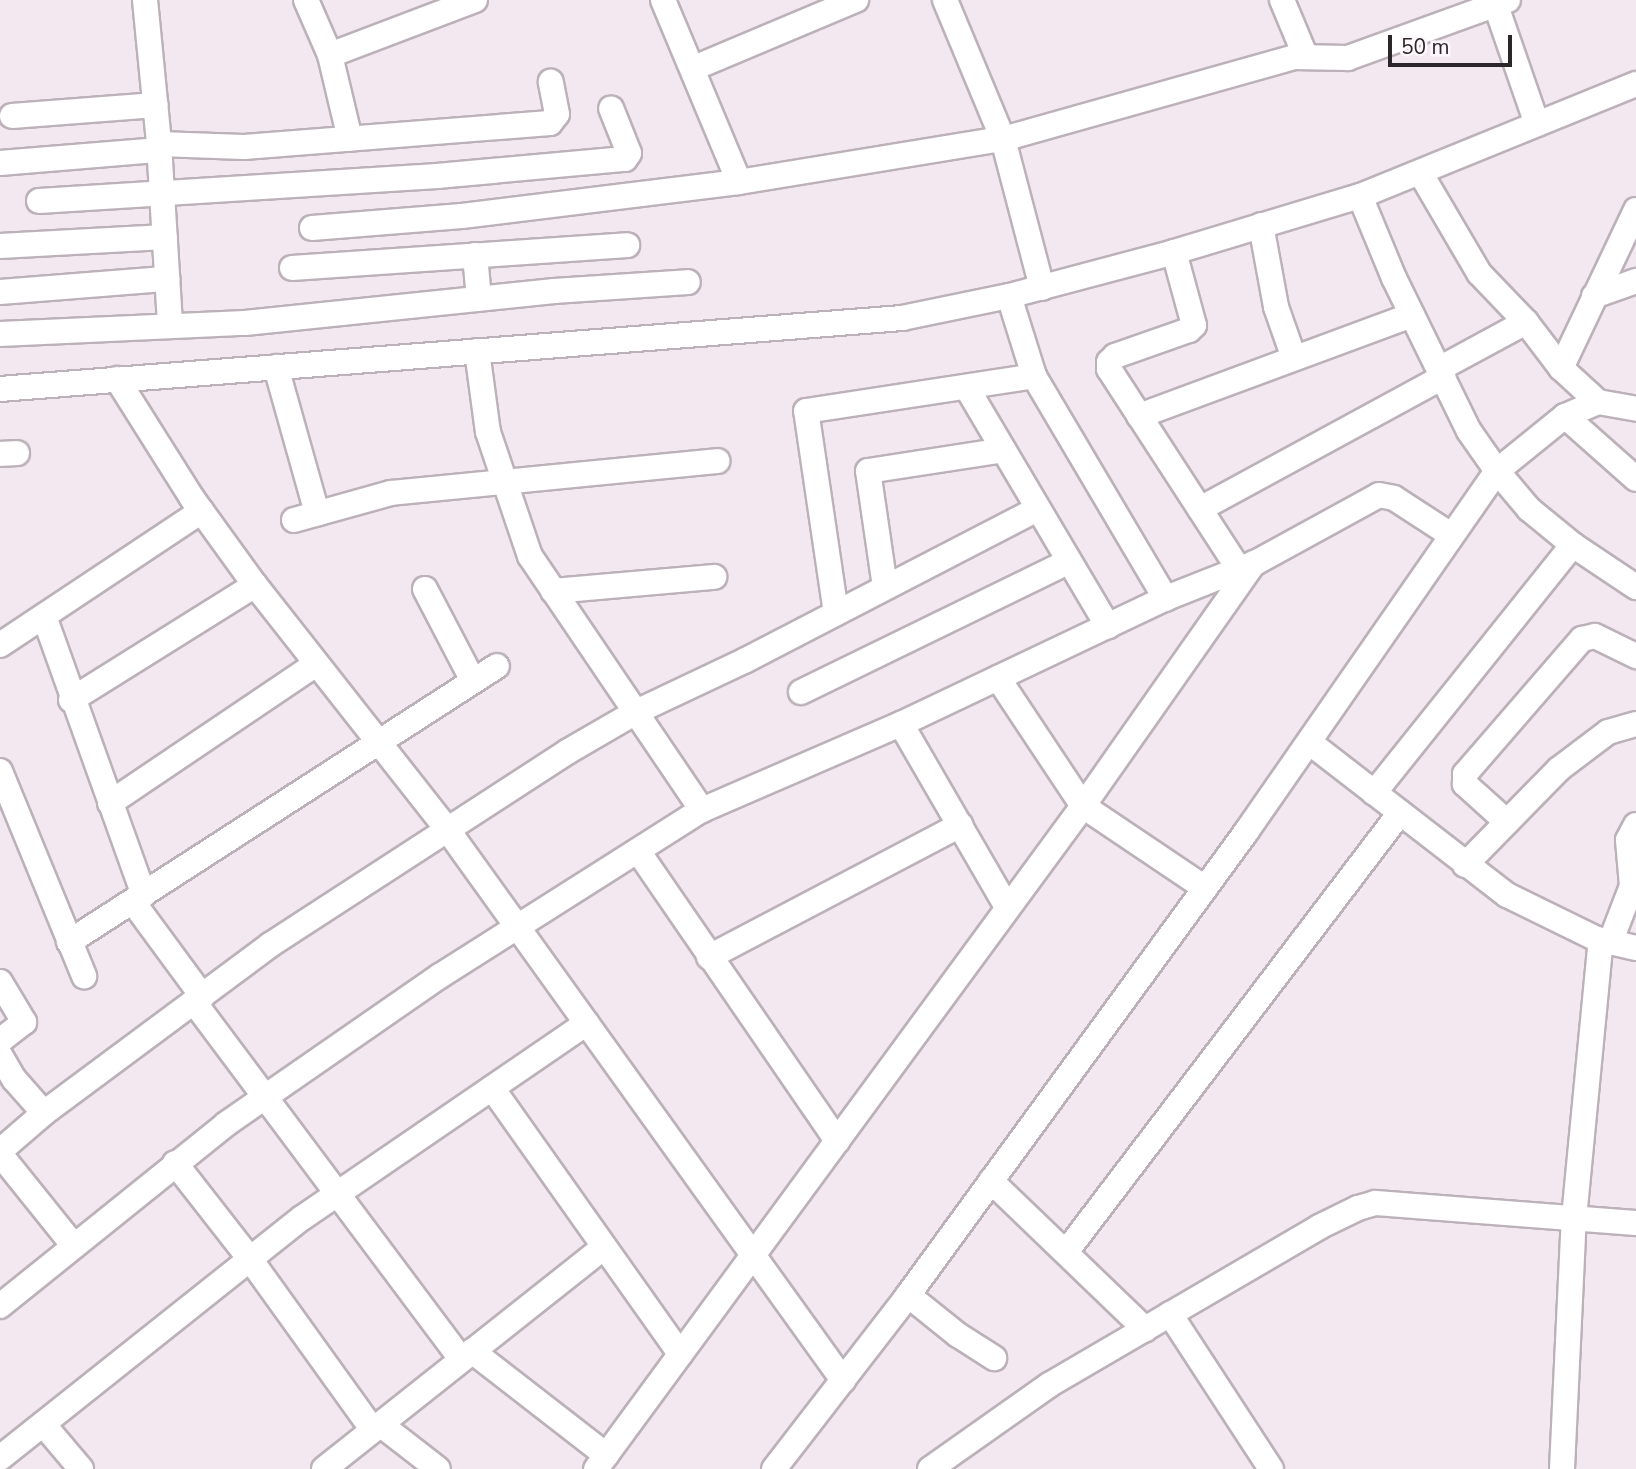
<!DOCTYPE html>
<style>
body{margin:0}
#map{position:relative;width:1636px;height:1469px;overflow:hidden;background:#f4e8f0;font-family:"Nunito Sans",sans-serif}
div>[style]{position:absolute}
.roads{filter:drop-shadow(2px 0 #bcb1b9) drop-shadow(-2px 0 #bcb1b9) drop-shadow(0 2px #bcb1b9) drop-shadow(0 -2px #bcb1b9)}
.minor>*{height:24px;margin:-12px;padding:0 12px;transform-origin:12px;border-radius:12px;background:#fff}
span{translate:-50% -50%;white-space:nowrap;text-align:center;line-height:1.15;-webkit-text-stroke:6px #fef7fc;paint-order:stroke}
.scale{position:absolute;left:1388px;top:35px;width:124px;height:32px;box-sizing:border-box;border:4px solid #2b2629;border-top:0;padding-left:9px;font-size:21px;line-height:24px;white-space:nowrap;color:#2b2629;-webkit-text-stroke:5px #fef7fc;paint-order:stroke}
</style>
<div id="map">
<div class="roads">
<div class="minor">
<div style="left:145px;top:0;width:145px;rotate:84.4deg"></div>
<div style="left:159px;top:144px;width:182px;rotate:86.5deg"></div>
<div style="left:306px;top:0;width:60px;rotate:66.4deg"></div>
<div style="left:330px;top:55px;width:86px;rotate:76.6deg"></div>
<div style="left:663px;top:0;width:197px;rotate:67.3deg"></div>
<div style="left:945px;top:0;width:151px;rotate:67.4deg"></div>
<div style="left:1003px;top:139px;width:154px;rotate:75.3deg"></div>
<div style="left:1282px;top:0;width:60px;rotate:67.3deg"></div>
<div style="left:1494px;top:0;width:131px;rotate:70.9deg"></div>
<div style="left:330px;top:55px;width:155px;rotate:-20.8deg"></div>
<div style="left:694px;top:68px;width:176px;rotate:-22.8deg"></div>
<div style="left:12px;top:116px;width:144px;rotate:-4.4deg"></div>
<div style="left:159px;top:144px;width:85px;rotate:2deg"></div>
<div style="left:244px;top:147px;width:307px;rotate:-4.5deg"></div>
<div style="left:550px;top:123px;width:11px;rotate:-52deg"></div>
<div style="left:557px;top:114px;width:33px;rotate:-101deg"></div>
<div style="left:0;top:163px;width:160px;rotate:-4.7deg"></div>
<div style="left:1421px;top:174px;width:115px;rotate:59.6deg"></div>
<div style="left:1479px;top:273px;width:68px;rotate:46.2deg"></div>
<div style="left:1526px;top:322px;width:58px;rotate:52.7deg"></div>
<div style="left:1561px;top:368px;width:50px;rotate:42.6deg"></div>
<div style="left:1360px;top:196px;width:89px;rotate:67.5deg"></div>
<div style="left:1394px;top:278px;width:170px;rotate:63.9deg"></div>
<div style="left:1469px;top:431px;width:49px;rotate:55deg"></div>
<div style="left:1497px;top:471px;width:50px;rotate:49.9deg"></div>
<div style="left:1529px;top:509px;width:57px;rotate:39.3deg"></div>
<div style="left:1573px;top:545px;width:76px;rotate:33.7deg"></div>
<div style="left:39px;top:201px;width:399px;rotate:-3.6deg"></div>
<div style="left:437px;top:176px;width:189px;rotate:-5.2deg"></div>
<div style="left:625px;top:159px;width:7px;rotate:-56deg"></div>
<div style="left:629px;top:153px;width:48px;rotate:-111.8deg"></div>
<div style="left:1261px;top:225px;width:83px;rotate:79.6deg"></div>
<div style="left:1276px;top:307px;width:54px;rotate:70.6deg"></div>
<div style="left:312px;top:228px;width:150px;rotate:-4.6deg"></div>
<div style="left:462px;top:216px;width:279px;rotate:-7deg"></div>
<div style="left:739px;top:182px;width:267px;rotate:-9.3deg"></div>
<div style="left:1003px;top:139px;width:302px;rotate:-15.7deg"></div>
<div style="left:1294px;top:57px;width:54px;rotate:1.1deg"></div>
<div style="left:1348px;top:58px;width:170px;rotate:-19.9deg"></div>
<div style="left:0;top:246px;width:165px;rotate:-3.1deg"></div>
<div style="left:1174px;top:252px;width:76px;rotate:74.7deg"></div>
<div style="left:1194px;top:325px;width:7px;rotate:135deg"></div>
<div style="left:1189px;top:330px;width:78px;rotate:160.6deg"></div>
<div style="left:1115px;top:356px;width:8px;rotate:135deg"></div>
<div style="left:1109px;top:362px;width:7px;rotate:90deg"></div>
<div style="left:1109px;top:369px;width:239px;rotate:57deg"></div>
<div style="left:475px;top:255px;width:44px;rotate:84.8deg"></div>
<div style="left:292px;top:268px;width:336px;rotate:-3.9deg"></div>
<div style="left:0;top:292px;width:168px;rotate:-4.5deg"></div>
<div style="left:1009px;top:296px;width:84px;rotate:72.6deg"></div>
<div style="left:1034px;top:376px;width:259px;rotate:59.4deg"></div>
<div style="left:1594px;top:296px;width:45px;rotate:-19.7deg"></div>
<div style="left:0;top:334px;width:245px;rotate:-2.6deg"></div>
<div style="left:245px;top:323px;width:311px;rotate:-5.9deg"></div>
<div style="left:554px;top:291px;width:134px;rotate:-3.8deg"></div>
<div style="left:477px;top:351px;width:82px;rotate:82.3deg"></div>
<div style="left:488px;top:432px;width:131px;rotate:71.3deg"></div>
<div style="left:530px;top:556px;width:307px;rotate:55.9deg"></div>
<div style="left:276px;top:367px;width:152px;rotate:74.3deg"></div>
<div style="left:1561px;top:368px;width:175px;rotate:-64.6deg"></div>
<div style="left:1439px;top:369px;width:99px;rotate:-28.4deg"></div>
<div style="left:117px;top:379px;width:141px;rotate:57.8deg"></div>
<div style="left:192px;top:498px;width:107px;rotate:54.1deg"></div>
<div style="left:255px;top:585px;width:310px;rotate:51.8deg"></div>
<div style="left:447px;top:829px;width:679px;rotate:54.3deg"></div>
<div style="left:967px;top:388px;width:277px;rotate:59.4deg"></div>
<div style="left:0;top:389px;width:905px;rotate:-4.5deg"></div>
<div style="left:902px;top:318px;width:109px;rotate:-11.6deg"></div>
<div style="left:1009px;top:296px;width:171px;rotate:-14.9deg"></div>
<div style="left:1174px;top:252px;width:194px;rotate:-16.8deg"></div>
<div style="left:1360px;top:196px;width:298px;rotate:-22.1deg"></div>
<div style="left:1139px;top:416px;width:291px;rotate:-20.3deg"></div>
<div style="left:1565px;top:416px;width:95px;rotate:41.6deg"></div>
<div style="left:0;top:454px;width:17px;rotate:-3deg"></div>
<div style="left:1200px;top:509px;width:277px;rotate:-28.5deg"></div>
<div style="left:294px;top:520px;width:101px;rotate:-15.6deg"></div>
<div style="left:391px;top:493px;width:328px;rotate:-5.6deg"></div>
<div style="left:885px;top:587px;width:117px;rotate:-98.3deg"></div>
<div style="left:868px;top:471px;width:137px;rotate:-8.8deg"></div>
<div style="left:425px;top:589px;width:104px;rotate:62.4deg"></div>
<div style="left:553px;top:591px;width:162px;rotate:-5deg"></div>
<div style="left:836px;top:613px;width:204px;rotate:-98.4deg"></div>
<div style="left:806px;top:411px;width:231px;rotate:-8.7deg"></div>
<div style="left:44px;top:616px;width:296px;rotate:70.3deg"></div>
<div style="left:0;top:645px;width:242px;rotate:-33.6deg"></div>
<div style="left:998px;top:678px;width:154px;rotate:56.4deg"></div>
<div style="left:1083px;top:806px;width:147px;rotate:33.9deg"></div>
<div style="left:801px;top:692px;width:298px;rotate:-26deg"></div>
<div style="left:71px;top:700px;width:217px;rotate:-32deg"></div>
<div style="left:901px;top:724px;width:211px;rotate:59.9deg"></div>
<div style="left:1309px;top:742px;width:250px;rotate:37.7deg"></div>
<div style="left:1507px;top:895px;width:100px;rotate:26.1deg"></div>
<div style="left:1597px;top:939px;width:40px;rotate:13deg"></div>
<div style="left:0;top:771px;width:222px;rotate:67.7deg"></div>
<div style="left:1374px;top:793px;width:318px;rotate:-51.3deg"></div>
<div style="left:110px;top:803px;width:249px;rotate:-34deg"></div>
<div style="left:1507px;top:822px;width:57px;rotate:-137.9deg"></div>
<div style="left:1465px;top:784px;width:10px;rotate:-90deg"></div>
<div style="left:1465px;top:774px;width:179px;rotate:-49.1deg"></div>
<div style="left:1582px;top:639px;width:13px;rotate:-13deg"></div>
<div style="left:1595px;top:636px;width:46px;rotate:26deg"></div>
<div style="left:638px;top:851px;width:352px;rotate:55.5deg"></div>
<div style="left:1465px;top:865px;width:134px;rotate:-45.6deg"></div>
<div style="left:1559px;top:769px;width:61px;rotate:-37.1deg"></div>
<div style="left:1608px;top:732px;width:29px;rotate:-16deg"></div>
<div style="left:133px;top:902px;width:117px;rotate:53.7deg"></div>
<div style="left:69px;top:942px;width:509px;rotate:-32.82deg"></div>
<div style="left:1610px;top:943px;width:61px;rotate:-68.9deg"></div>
<div style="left:1632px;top:886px;width:46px;rotate:-95deg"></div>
<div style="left:1628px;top:840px;width:17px;rotate:-62deg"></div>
<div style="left:709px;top:957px;width:284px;rotate:-27.7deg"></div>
<div style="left:0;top:982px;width:47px;rotate:59deg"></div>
<div style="left:24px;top:1022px;width:31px;rotate:142deg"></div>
<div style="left:194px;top:1002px;width:446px;rotate:53.2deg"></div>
<div style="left:0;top:1055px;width:28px;rotate:60deg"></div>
<div style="left:14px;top:1079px;width:45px;rotate:48.6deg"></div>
<div style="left:492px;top:1088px;width:326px;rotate:54.7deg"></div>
<div style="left:0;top:1151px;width:58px;rotate:-40.8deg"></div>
<div style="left:44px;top:1113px;width:282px;rotate:-36.6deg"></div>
<div style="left:270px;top:945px;width:354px;rotate:-33deg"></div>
<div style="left:567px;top:752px;width:80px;rotate:-30.1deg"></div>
<div style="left:636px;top:712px;width:122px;rotate:-25.3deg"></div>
<div style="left:746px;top:660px;width:328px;rotate:-27.4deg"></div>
<div style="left:0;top:1154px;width:118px;rotate:51.2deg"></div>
<div style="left:175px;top:1163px;width:122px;rotate:52deg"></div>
<div style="left:250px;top:1259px;width:209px;rotate:54.3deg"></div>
<div style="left:991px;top:1181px;width:214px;rotate:43.9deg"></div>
<div style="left:1066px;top:1252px;width:552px;rotate:-52.74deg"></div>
<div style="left:908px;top:1295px;width:64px;rotate:38.7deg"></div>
<div style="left:958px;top:1335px;width:43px;rotate:32.6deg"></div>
<div style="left:0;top:1306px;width:290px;rotate:-38.8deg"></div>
<div style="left:226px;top:1124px;width:260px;rotate:-34.7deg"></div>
<div style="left:440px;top:976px;width:310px;rotate:-32.4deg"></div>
<div style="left:702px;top:810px;width:217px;rotate:-23.4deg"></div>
<div style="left:901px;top:724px;width:297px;rotate:-25.4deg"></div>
<div style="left:1169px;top:597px;width:92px;rotate:-21.6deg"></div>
<div style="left:1255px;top:563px;width:141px;rotate:-28.7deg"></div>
<div style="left:1379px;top:495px;width:15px;rotate:11deg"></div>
<div style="left:1394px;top:498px;width:68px;rotate:33deg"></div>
<div style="left:1170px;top:1314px;width:185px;rotate:56.9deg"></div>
<div style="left:472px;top:1351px;width:170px;rotate:37.8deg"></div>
<div style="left:43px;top:1424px;width:59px;rotate:49.8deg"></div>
<div style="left:380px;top:1424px;width:73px;rotate:37.8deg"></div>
<div style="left:0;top:1458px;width:386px;rotate:-38.5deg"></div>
<div style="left:302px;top:1218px;width:345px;rotate:-34.4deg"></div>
<div style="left:324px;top:1469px;width:357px;rotate:-38.4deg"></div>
<div style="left:596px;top:1469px;width:823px;rotate:-53.7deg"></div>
<div style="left:1083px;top:806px;width:297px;rotate:-54.9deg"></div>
<div style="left:774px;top:1469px;width:216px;rotate:-52.3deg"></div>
<div style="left:906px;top:1298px;width:577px;rotate:-53.88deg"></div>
<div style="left:1246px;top:832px;width:440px;rotate:-55.2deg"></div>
<div style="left:1497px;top:471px;width:87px;rotate:-39deg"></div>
<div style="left:1565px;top:416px;width:36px;rotate:-23deg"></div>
<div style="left:1598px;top:402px;width:39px;rotate:10deg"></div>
<div style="left:930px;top:1469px;width:146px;rotate:-35.2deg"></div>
<div style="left:1049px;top:1385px;width:313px;rotate:-30.3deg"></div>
<div style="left:1319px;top:1227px;width:43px;rotate:-26deg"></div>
<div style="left:1358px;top:1208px;width:18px;rotate:-16deg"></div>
<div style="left:1375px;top:1203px;width:262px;rotate:4.4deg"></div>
<div style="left:1562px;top:1469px;width:251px;rotate:-87.3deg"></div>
<div style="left:1574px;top:1218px;width:279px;rotate:-84.5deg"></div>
</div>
</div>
<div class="scale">50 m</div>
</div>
